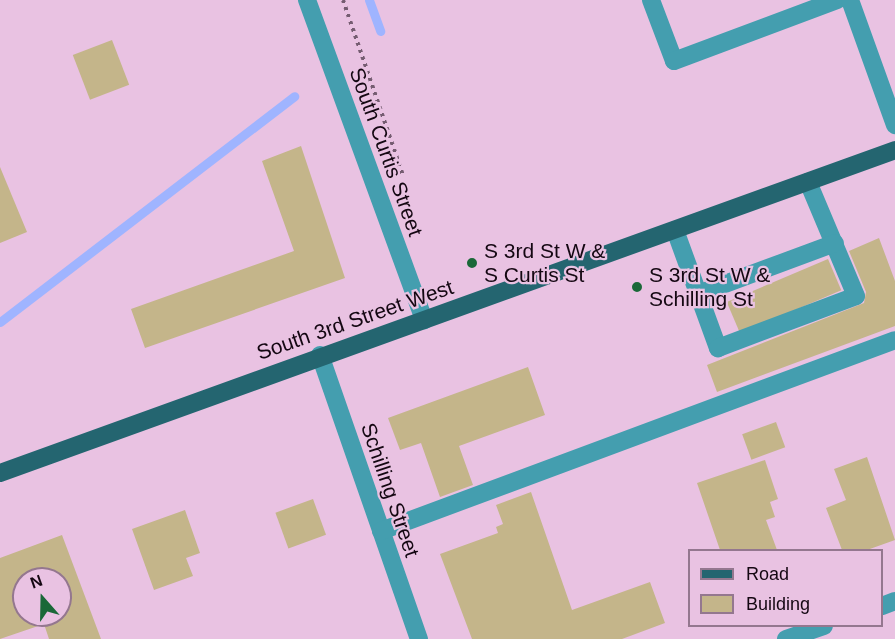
<!DOCTYPE html>
<style>
body{margin:0}
#map{position:relative;width:895px;height:639px;overflow:hidden;background:#e9c2e2;font-family:Helvetica,sans-serif}
div>[style]{position:absolute}
.stream>*{height:9px;margin:-4.5px;padding:0 4.5px;transform-origin:4.5px;border-radius:4.5px;background:#9fb4ff}
.building>*{inset:0;background:#c4b58a;transform-origin:0 0}
.path>*{height:4px;margin-top:-2px;transform-origin:0;background:repeating-linear-gradient(90deg,#755c71 0 3px,transparent 0 7.5px)}
.minor>*{height:18px;margin:-9px;padding:0 9px;transform-origin:9px;border-radius:9px;background:#449eaf}
.major>*{height:18px;margin:-9px;padding:0 9px;transform-origin:9px;border-radius:9px;background:#246570}
.dots>*{width:16px;height:16px;translate:-50% -50%;box-sizing:border-box;border:3px solid #e9c2e2;border-radius:50%}
span{translate:-50% -50%;white-space:nowrap;text-align:center;line-height:1.15;-webkit-text-stroke:4.5px #e9c2e2;paint-order:stroke}
.street-label{font-size:21px;color:#140712}
.poi-label{font-size:21px;color:#140712}
.left{translate:0 -50%;text-align:left}
.legend{position:absolute;left:688px;top:549px;width:195px;height:78px;box-sizing:border-box;background:#e9c2e2;border:2px solid #94778f;margin:0;padding:8px 10px;list-style:none;font-size:18px;color:#140712}
.legend li{display:flex;align-items:center;gap:12px;height:30px}
.legend b{width:30px;border:2px solid #94778f}
.north{position:absolute;left:12px;top:567px;width:60px;height:60px;box-sizing:border-box;background:#e9c2e2;border:2px solid #94778f;border-radius:50%;rotate:340deg;font-size:16px;font-weight:700;line-height:24px;text-align:center;color:#140712}
.north::after{content:'';display:block;margin:auto;width:21px;height:27px;background:#1a6838;clip-path:polygon(50% 0,100% 100%,50% 72%,0 100%)}
</style>
<div id="map">
<div class="stream">
<div style="left:369px;top:0;width:33px;rotate:70deg"></div>
<div style="left:0;top:322px;width:371px;rotate:-37.5deg"></div>
</div>
<div class="building">
<div style="left:112px;top:40px;width:48px;height:42px;rotate:69deg"></div>
<div style="clip-path:polygon(301px 146px,345px 278px,145px 348px,131px 309px,294px 251px,262px 161px)"></div>
<div style="clip-path:polygon(0 167px,27px 232px,0 243px)"></div>
<div style="clip-path:polygon(879px 238px,895px 281px,895px 326px,717px 392px,707px 365px,864px 303px,866px 292px,849px 251px)"></div>
<div style="left:828px;top:259px;width:34px;height:110px;rotate:67deg"></div>
<div style="clip-path:polygon(528px 367px,545px 415px,459px 446px,473px 485px,440px 497px,421px 443px,400px 450px,388px 418px)"></div>
<div style="left:776px;top:422px;width:27px;height:36px;rotate:70deg"></div>
<div style="clip-path:polygon(867px 457px,895px 540px,867px 550px,842px 550px,826px 508px,846px 500px,834px 469px)"></div>
<div style="clip-path:polygon(765px 460px,778px 499px,770px 502px,775px 517px,766px 520px,777px 550px,720px 550px,697px 483px)"></div>
<div style="clip-path:polygon(531px 492px,572px 610px,650px 582px,665px 623px,622px 639px,472px 639px,440px 554px,498px 533px,496px 527px,503px 524px,496px 505px)"></div>
<div style="left:313px;top:499px;width:38px;height:40px;rotate:70deg"></div>
<div style="clip-path:polygon(185px 510px,200px 553px,186px 558px,193px 576px,154px 590px,132px 529px)"></div>
<div style="clip-path:polygon(evenodd,62px 535px,101px 639px,49px 639px,44px 624px,0 639px,0 558px,62px 535px,24px 579px,60px 579px,60px 615px,24px 615px,24px 579px)"></div>
</div>
<div class="path">
<div style="left:343px;top:0;width:185px;rotate:71.1deg"></div>
</div>
<div class="minor">
<div style="left:307px;top:0;width:341px;rotate:69.9deg"></div>
<div style="left:651px;top:0;width:65px;rotate:69.3deg"></div>
<div style="left:674px;top:61px;width:174px;rotate:-20.5deg"></div>
<div style="left:850px;top:0;width:133px;rotate:70.2deg"></div>
<div style="left:675px;top:230px;width:126px;rotate:70deg"></div>
<div style="left:718px;top:348px;width:147px;rotate:-20.6deg"></div>
<div style="left:856px;top:296px;width:124px;rotate:-112.8deg"></div>
<div style="left:698px;top:294px;width:146px;rotate:-20.4deg"></div>
<div style="left:320px;top:355px;width:301px;rotate:70.8deg"></div>
<div style="left:381px;top:531px;width:548px;rotate:-20.38deg"></div>
<div style="left:882px;top:606px;width:14px;rotate:-21deg"></div>
<div style="left:786px;top:639px;width:40px;rotate:-18.9deg"></div>
</div>
<div class="major">
<div style="left:0;top:473px;width:952px;rotate:-19.84deg"></div>
</div>
<div class="dots">
<div style="left:472px;top:263px;background:#1a6838"></div>
<div style="left:637px;top:287px;background:#1a6838"></div>
</div>
<div class="street-label">
<span style="left:386px;top:152px;rotate:70deg">South Curtis Street</span>
<span style="left:355px;top:320px;rotate:-19deg">South 3rd Street West</span>
<span style="left:390px;top:490px;rotate:71deg">Schilling Street</span>
</div>
<div class="poi-label">
<span class="left" style="left:484px;top:263px">S 3rd St W &amp;<br>S Curtis St</span>
<span class="left" style="left:649px;top:287px">S 3rd St W &amp;<br>Schilling St</span>
</div>
<ul class="legend">
<li><b style="height:8px;background:#246570"></b>Road</li>
<li><b style="height:16px;background:#c4b58a"></b>Building</li>
</ul>
<div class="north">N</div>
</div>
